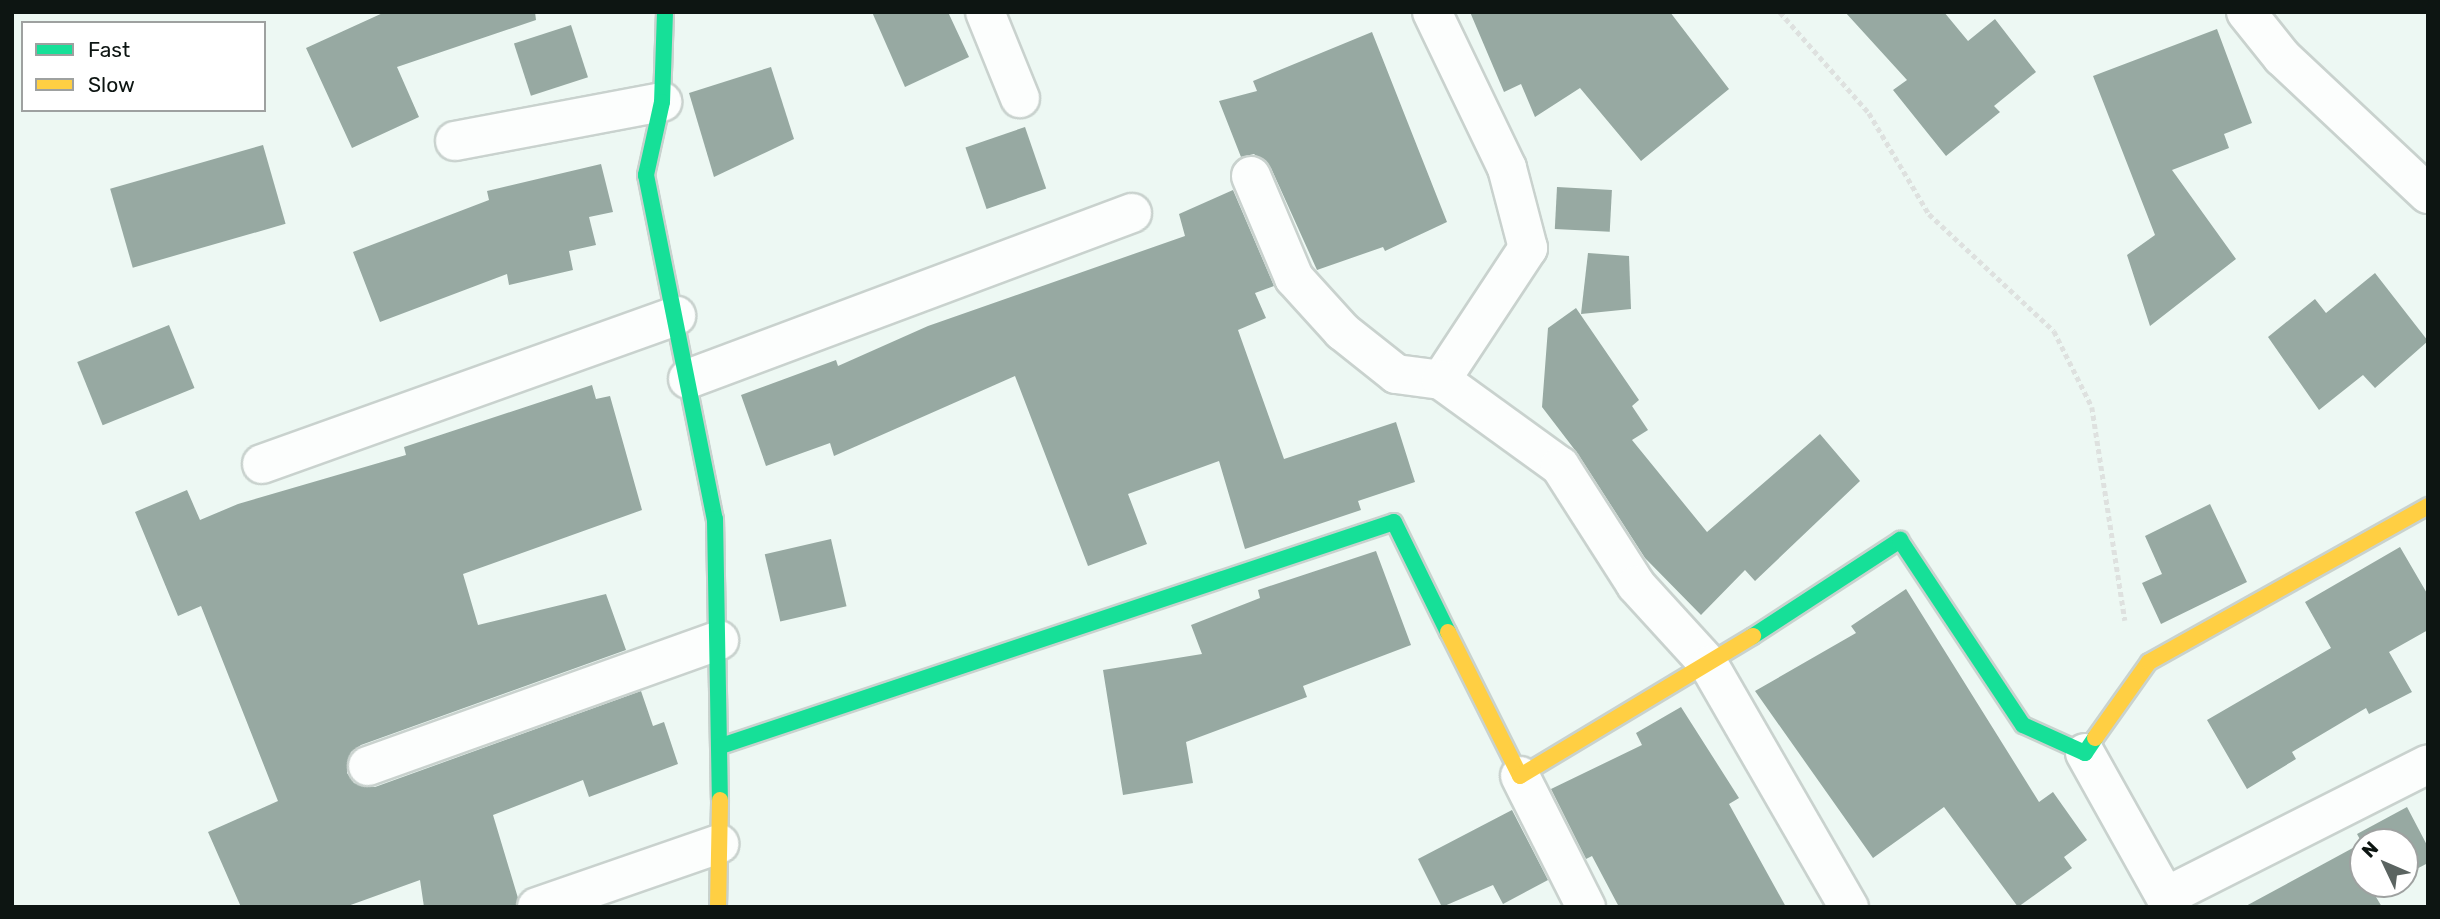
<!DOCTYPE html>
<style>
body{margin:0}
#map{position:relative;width:2440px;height:919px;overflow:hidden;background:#edf8f3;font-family:Rubik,sans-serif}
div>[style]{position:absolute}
.building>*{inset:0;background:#97a9a2;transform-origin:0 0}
.path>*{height:4.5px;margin-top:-2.25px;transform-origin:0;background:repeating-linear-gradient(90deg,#dee1df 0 5px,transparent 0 8.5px)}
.roads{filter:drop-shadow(2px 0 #c9d2ce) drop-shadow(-2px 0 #c9d2ce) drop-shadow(0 2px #c9d2ce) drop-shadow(0 -2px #c9d2ce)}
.street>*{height:38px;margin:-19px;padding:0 19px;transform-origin:19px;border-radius:19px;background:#fcfefd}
.fast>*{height:16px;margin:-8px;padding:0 8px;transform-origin:8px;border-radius:8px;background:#16e098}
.slow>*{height:16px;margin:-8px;padding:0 8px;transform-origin:8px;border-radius:8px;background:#ffcf43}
span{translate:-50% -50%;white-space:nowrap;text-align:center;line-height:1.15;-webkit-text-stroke:6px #fff;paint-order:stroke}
.frame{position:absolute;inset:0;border:14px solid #0d1512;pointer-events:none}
.legend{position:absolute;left:21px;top:21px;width:245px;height:91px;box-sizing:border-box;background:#fff;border:2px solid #9ea1a0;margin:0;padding:9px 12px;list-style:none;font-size:21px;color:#0d1512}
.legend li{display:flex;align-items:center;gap:14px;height:35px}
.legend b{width:35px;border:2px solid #9ea1a0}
.north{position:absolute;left:2349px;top:828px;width:70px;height:70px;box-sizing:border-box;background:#fff;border:2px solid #9ea1a0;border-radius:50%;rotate:314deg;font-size:19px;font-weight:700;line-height:28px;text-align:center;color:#0d1512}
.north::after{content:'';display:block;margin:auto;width:24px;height:32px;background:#5b6461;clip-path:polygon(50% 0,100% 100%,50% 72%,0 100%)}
</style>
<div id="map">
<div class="building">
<div style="clip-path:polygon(385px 12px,535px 12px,536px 20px,397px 67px,419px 117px,352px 148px,306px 48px)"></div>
<div style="clip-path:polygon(872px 12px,948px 12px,969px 57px,905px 87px)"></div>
<div style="clip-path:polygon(1470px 12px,1670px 12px,1729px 89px,1641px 161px,1580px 88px,1535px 117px,1521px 84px,1504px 92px)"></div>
<div style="clip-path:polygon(1845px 12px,1944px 12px,1968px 41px,1995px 19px,2036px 72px,1994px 106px,2000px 112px,1946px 156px,1893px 90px,1907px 80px)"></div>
<div style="left:571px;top:25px;width:55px;height:60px;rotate:72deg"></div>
<div style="clip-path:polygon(2217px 29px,2252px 123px,2224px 134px,2229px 148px,2172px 170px,2236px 259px,2150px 326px,2127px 255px,2155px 235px,2093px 76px)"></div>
<div style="clip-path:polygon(1372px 32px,1447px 222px,1385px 251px,1383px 247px,1317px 270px,1271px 168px,1254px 154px,1241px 157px,1219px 101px,1257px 91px,1253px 81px)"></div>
<div style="clip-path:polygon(771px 67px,794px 139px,714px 177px,689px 93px)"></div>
<div style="left:1025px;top:127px;width:65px;height:63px;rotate:71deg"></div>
<div style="left:263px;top:145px;width:82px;height:159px;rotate:74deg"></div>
<div style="clip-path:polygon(601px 164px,613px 212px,589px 217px,596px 245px,569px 251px,573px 270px,509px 285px,507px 274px,380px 322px,353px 252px,489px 200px,487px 191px)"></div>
<div style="left:1557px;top:187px;width:55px;height:42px;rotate:3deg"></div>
<div style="clip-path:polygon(1233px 190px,1274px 286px,1255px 293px,1266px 318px,1238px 330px,1284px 459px,1396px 422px,1415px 482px,1358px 501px,1361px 510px,1245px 549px,1219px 461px,1128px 494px,1147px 544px,1088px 566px,1015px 376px,834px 456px,830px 443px,766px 466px,741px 395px,836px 360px,838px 366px,928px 326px,1185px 236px,1179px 214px)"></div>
<div style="clip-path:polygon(1588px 253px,1629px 256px,1631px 309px,1581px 314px)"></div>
<div style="clip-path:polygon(2375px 273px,2428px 341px,2375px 388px,2363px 375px,2319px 410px,2268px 337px,2315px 299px,2326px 313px)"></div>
<div style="clip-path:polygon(1576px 308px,1639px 400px,1632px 406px,1648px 430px,1632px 440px,1707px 532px,1820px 434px,1860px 481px,1755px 581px,1745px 570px,1701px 615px,1645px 558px,1578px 454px,1542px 407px,1548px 328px)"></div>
<div style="left:169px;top:325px;width:68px;height:99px;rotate:68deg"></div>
<div style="clip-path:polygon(592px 385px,596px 399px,610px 396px,642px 510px,463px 574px,478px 625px,606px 594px,626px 650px,361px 745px,351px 752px,347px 773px,354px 783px,375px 787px,641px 691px,653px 726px,664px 722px,678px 764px,589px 797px,583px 780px,493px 815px,518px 898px,516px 907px,424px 907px,420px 880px,345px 907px,241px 907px,208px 832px,278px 801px,201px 606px,178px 616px,135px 512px,187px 490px,200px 520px,238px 504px,406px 455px,404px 447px)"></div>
<div style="clip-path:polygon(2210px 504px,2247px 582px,2161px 624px,2142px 583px,2162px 574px,2145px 536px)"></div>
<div style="left:831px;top:539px;width:69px;height:68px;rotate:77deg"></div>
<div style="clip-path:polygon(2400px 547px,2428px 595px,2428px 630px,2389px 652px,2412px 692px,2369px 714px,2366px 708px,2292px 752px,2296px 759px,2247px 789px,2207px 720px,2331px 648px,2305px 602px)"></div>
<div style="clip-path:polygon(1376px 551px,1411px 645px,1303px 686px,1307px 697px,1186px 742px,1193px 783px,1123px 795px,1103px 670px,1202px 654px,1191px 625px,1260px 598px,1258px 590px)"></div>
<div style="clip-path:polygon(1906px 589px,2039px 802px,2053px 792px,2087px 840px,2064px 857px,2072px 868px,2018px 907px,1944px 807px,1873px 858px,1755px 691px,1856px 633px,1851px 626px)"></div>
<div style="clip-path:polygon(1681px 707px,1739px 798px,1729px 804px,1786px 907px,1619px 907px,1592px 856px,1586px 859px,1551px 789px,1642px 745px,1636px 733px)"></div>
<div style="clip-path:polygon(2407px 807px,2428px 847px,2428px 863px,2405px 875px,2405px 842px,2363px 842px,2363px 884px,2388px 884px,2373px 892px,2382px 907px,2244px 907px,2362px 843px,2357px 834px)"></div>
<div style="clip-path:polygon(1512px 810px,1548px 880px,1503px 904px,1493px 885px,1442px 907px,1418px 859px)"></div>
</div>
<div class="path">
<div style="left:1780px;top:12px;width:135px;rotate:48.6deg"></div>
<div style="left:1869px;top:113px;width:117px;rotate:59.3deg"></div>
<div style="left:1929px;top:214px;width:171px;rotate:43.1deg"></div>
<div style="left:2054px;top:331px;width:85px;rotate:63.4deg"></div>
<div style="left:2092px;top:407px;width:216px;rotate:81.2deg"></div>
</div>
<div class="roads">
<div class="street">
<div style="left:985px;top:12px;width:93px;rotate:67.9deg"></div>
<div style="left:1432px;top:12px;width:173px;rotate:64.3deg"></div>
<div style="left:1507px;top:168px;width:83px;rotate:75.3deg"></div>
<div style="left:1528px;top:248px;width:158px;rotate:123.4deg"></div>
<div style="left:2246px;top:12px;width:58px;rotate:51.3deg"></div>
<div style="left:2282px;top:57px;width:200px;rotate:43.2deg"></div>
<div style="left:455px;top:141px;width:211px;rotate:-10.7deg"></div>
<div style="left:1251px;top:176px;width:111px;rotate:67.1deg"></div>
<div style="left:1294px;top:278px;width:72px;rotate:47.8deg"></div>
<div style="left:1342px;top:331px;width:69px;rotate:38.5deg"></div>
<div style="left:1396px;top:374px;width:45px;rotate:7.6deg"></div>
<div style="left:1441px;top:380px;width:147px;rotate:35.9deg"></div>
<div style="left:1560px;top:466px;width:141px;rotate:57.4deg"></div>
<div style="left:1636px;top:585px;width:108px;rotate:47.6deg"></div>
<div style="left:1709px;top:665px;width:280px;rotate:60deg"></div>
<div style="left:688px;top:379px;width:474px;rotate:-20.5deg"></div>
<div style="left:262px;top:464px;width:440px;rotate:-19.7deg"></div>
<div style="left:2085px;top:753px;width:176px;rotate:60.8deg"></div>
<div style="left:368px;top:766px;width:373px;rotate:-19.7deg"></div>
<div style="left:1520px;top:776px;width:147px;rotate:63.3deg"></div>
<div style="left:2167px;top:896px;width:292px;rotate:-26.8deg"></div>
<div style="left:537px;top:907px;width:193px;rotate:-19.1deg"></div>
</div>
<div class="fast">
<div style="left:665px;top:12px;width:90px;rotate:91.9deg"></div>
<div style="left:662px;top:102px;width:75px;rotate:102.4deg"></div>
<div style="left:646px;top:175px;width:351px;rotate:78.7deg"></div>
<div style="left:715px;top:519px;width:281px;rotate:89deg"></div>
<div style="left:1753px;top:636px;width:176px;rotate:-33.1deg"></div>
<div style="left:1900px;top:540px;width:222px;rotate:56.4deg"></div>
<div style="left:2023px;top:725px;width:68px;rotate:24.3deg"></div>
<div style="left:2085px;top:753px;width:18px;rotate:-56deg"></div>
<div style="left:721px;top:746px;width:709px;rotate:-18.41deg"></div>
<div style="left:1394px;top:522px;width:123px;rotate:63.9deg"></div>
</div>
<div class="slow">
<div style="left:1448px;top:632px;width:161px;rotate:63.4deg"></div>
<div style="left:1520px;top:776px;width:272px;rotate:-31deg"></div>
<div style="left:2095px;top:738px;width:93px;rotate:-54.6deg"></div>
<div style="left:2149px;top:662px;width:320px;rotate:-29.2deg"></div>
<div style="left:718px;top:907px;width:107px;rotate:-88.9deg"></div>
</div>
</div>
<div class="frame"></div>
<ul class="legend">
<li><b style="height:9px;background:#16e098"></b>Fast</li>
<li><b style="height:9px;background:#ffcf43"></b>Slow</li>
</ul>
<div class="north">N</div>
</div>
